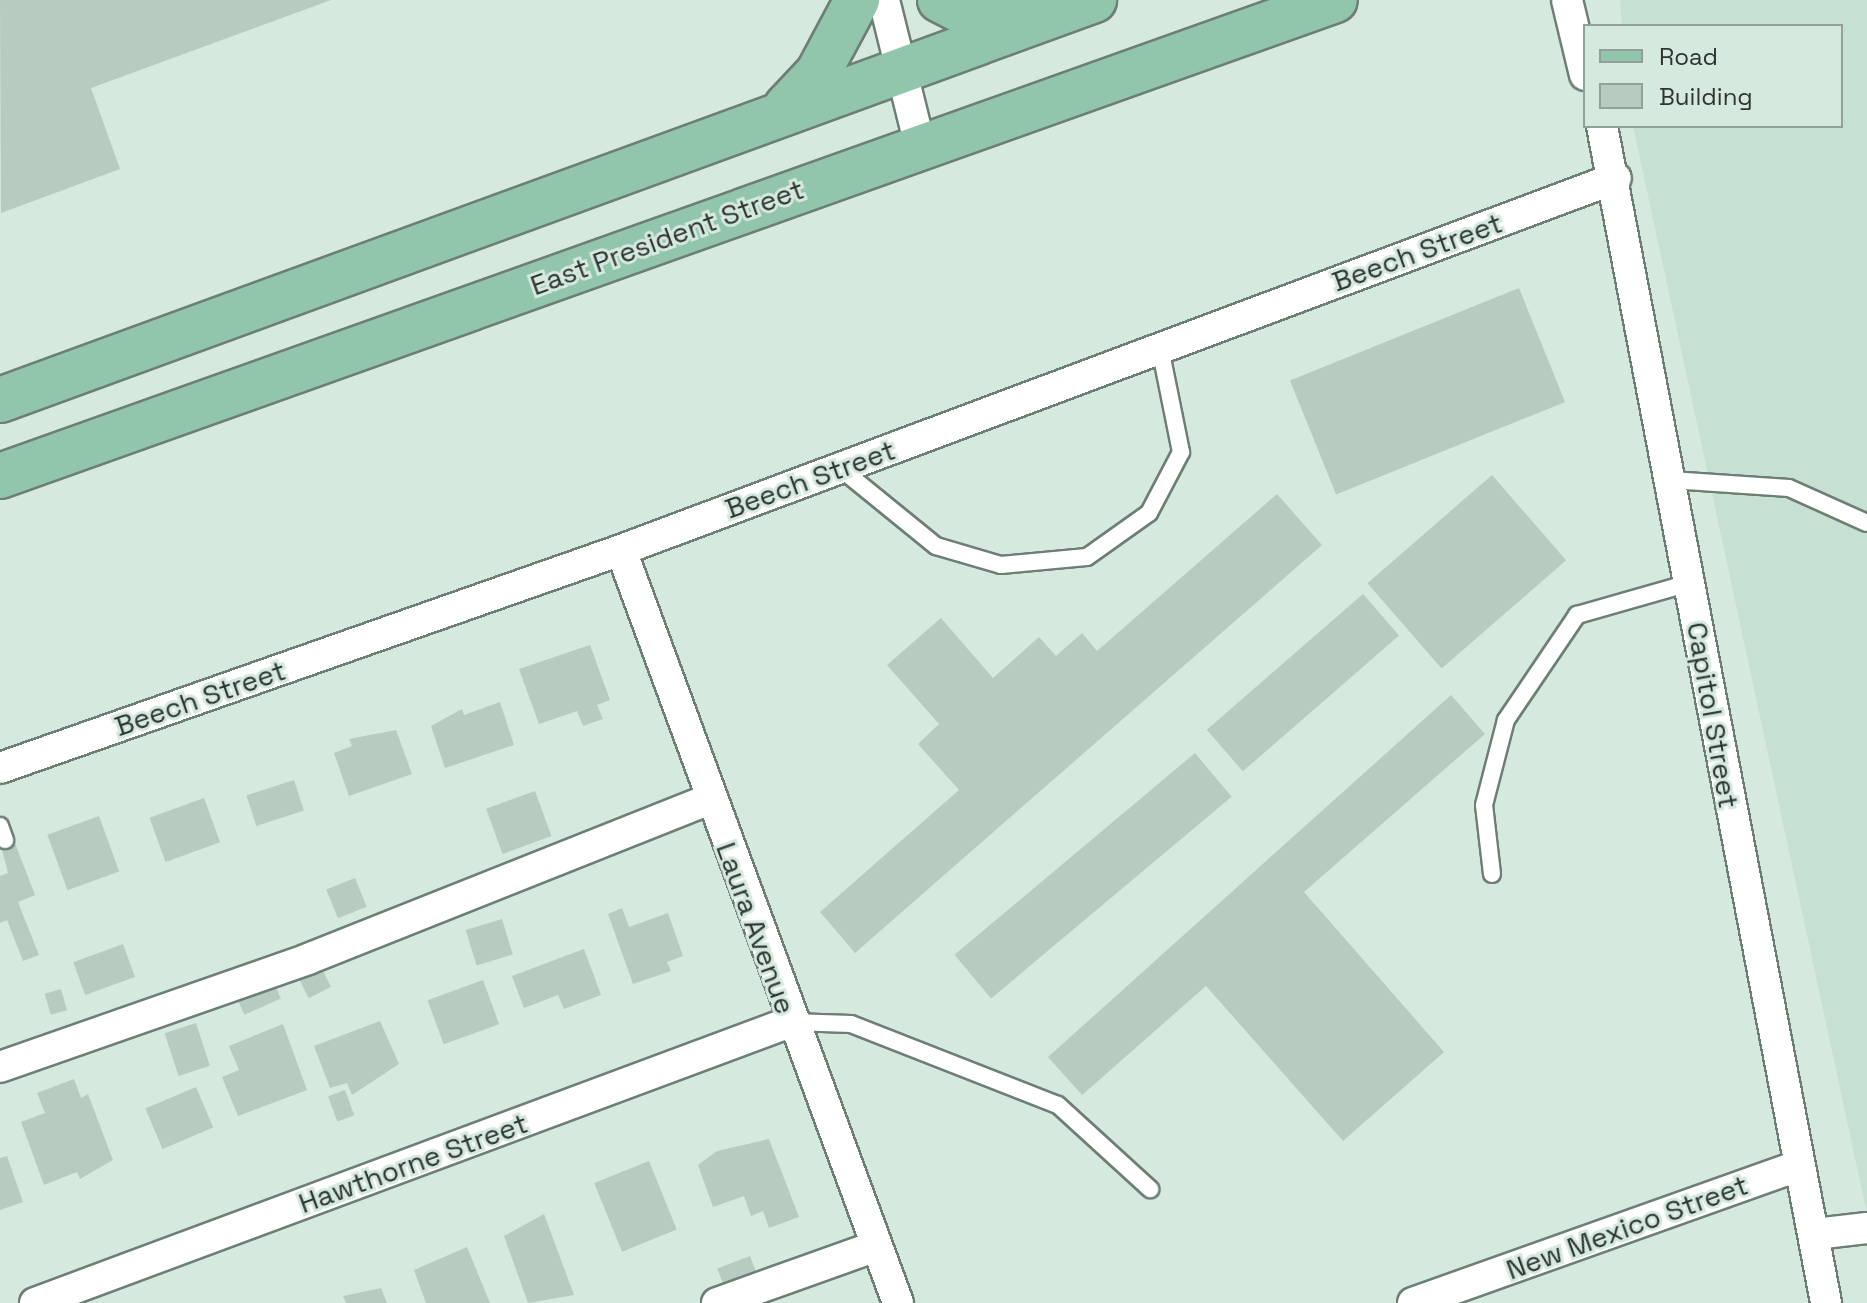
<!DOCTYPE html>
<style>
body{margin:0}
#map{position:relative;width:1867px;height:1303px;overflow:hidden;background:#d6e9de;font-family:"Space Grotesk",sans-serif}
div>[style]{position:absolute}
.built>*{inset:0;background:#c6e0d1}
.building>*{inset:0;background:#b8cbbf;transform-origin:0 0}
.roads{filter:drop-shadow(2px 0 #6d7f75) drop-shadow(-2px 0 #6d7f75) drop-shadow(0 2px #6d7f75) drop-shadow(0 -2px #6d7f75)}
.lane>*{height:16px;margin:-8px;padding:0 8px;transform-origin:8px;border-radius:8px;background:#fff}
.street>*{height:30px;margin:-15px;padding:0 15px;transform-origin:15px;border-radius:15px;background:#fff}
.primary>*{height:44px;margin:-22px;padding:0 22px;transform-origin:22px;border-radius:22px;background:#91c5ac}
span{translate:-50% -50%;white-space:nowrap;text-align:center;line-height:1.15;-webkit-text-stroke:6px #d6e9de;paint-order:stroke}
.street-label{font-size:28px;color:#2d3530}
.legend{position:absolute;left:1583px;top:24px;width:260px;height:104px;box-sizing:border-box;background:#d6e9de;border:2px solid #92a198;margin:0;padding:10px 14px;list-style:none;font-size:24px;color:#2d3530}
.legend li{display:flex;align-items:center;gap:16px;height:40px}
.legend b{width:40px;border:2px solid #92a198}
</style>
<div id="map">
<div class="built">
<div style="clip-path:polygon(1620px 0,1867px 0,1867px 1214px,1633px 126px,1841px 126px,1841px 26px,1622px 26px)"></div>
</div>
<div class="building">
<div style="clip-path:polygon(0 0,331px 0,91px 88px,120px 169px,1px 213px)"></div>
<div style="left:1519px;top:288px;width:123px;height:247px;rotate:68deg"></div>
<div style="left:1492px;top:475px;width:113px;height:165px;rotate:49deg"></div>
<div style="clip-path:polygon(1277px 494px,1322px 545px,855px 953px,820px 912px,959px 790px,918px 744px,939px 724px,887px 665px,941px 618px,993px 678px,1039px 637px,1056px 656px,1082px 633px,1097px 651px)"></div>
<div style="left:1363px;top:594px;width:55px;height:207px;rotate:49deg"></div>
<div style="clip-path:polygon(590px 645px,610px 700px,597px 705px,603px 719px,583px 726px,577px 711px,539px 724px,519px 669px)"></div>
<div style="clip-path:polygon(1451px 695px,1485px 734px,1304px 892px,1444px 1052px,1343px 1141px,1206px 986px,1082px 1095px,1048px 1057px)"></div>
<div style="clip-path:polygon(500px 702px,514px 745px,445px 768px,431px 726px,462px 709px,464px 715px)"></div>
<div style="clip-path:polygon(396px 730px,412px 774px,349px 796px,334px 753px,352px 746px,349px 739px)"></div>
<div style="left:1195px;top:753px;width:57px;height:314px;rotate:50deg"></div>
<div style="left:294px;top:780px;width:32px;height:50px;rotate:72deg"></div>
<div style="left:535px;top:791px;width:48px;height:52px;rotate:70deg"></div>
<div style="left:204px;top:798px;width:47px;height:58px;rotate:70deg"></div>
<div style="left:99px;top:816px;width:59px;height:55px;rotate:70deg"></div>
<div style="clip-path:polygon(13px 838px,35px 895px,18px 902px,39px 955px,23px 961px,7px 920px,0 923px,0 876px,8px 873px,0 842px)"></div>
<div style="left:355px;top:878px;width:31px;height:31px;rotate:68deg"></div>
<div style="clip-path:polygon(622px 908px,629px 927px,668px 913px,683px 956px,667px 962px,671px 971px,633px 984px,608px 914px)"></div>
<div style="left:502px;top:919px;width:37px;height:38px;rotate:73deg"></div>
<div style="left:123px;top:944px;width:35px;height:53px;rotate:70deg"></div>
<div style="clip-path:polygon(584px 949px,601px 995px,564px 1009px,558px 995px,524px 1008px,512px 976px)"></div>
<div style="left:322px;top:969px;width:20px;height:25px;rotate:63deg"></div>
<div style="left:483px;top:980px;width:47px;height:59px;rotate:70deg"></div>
<div style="left:274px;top:983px;width:17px;height:40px;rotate:66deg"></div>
<div style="left:61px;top:989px;width:22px;height:17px;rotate:74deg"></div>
<div style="clip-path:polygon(380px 1021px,399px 1064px,352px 1095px,347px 1083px,330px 1088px,314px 1046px)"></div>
<div style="left:196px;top:1023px;width:45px;height:33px;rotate:72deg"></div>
<div style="clip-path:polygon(283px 1024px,307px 1090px,238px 1116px,222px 1077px,239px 1070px,229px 1046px)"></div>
<div style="clip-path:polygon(74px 1079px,81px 1098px,88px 1094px,113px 1160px,80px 1179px,77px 1172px,44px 1185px,21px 1122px,45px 1113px,37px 1093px)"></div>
<div style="left:196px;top:1087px;width:44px;height:55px;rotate:67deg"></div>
<div style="left:345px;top:1090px;width:27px;height:18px;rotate:70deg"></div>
<div style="clip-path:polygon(769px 1139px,799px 1217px,769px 1228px,763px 1211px,751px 1216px,744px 1196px,713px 1207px,698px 1165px,717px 1151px)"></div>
<div style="clip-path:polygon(7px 1156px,23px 1202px,0 1210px,0 1158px)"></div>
<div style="left:649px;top:1161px;width:74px;height:59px;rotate:68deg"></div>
<div style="clip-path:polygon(544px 1214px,574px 1295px,528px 1303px,504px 1236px)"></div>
<div style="clip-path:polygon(467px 1247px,490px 1303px,426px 1303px,414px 1270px)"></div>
<div style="left:750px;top:1256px;width:17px;height:35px;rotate:69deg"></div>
<div style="clip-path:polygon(381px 1288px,387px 1303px,346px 1303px,343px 1296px)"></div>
</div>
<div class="roads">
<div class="lane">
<div style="left:840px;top:468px;width:124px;rotate:39.1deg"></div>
<div style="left:936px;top:546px;width:68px;rotate:16.3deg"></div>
<div style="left:1001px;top:565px;width:86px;rotate:-5.3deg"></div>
<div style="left:1087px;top:557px;width:76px;rotate:-35.4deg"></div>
<div style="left:1149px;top:513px;width:69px;rotate:-62.3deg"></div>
<div style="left:1181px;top:452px;width:106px;rotate:-101.4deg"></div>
<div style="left:1671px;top:480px;width:118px;rotate:3.9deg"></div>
<div style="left:1789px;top:488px;width:85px;rotate:24.2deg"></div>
<div style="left:0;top:826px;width:15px;rotate:70deg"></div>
<div style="left:1492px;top:874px;width:69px;rotate:-96.6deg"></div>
<div style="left:1484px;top:805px;width:88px;rotate:-75.5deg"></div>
<div style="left:1506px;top:720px;width:127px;rotate:-55.9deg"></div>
<div style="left:1577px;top:615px;width:116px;rotate:-15.9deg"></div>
<div style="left:792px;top:1022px;width:59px;rotate:1.9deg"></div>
<div style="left:851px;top:1024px;width:222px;rotate:21.4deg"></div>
<div style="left:1058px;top:1105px;width:125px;rotate:42.4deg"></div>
</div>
<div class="street">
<div style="left:884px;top:0;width:150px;rotate:76.1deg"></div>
<div style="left:1567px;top:0;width:77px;rotate:76.5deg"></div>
<div style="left:1602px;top:126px;width:1198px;rotate:79.22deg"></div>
<div style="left:621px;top:550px;width:802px;rotate:69.8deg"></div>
<div style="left:0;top:768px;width:658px;rotate:-19.34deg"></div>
<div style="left:621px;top:550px;width:1062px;rotate:-20.5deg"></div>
<div style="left:0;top:1067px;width:326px;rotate:-19.3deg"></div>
<div style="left:308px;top:959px;width:433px;rotate:-21.7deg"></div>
<div style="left:1815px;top:1234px;width:52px;rotate:-6.6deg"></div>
<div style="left:35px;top:1303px;width:806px;rotate:-20.41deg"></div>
<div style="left:717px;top:1303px;width:169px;rotate:-19.7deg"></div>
<div style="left:1413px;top:1303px;width:405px;rotate:-19.6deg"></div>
</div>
<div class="primary">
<div style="left:940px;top:0;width:27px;rotate:27deg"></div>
<div style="left:964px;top:12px;width:63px;rotate:3.6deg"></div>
<div style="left:786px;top:107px;width:47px;rotate:-46.7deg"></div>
<div style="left:818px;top:73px;width:83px;rotate:-61.9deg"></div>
<div style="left:0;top:400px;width:1165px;rotate:-20.08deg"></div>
<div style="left:0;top:476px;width:1417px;rotate:-19.62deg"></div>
</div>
</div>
<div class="street-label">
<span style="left:667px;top:237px;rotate:-20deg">East President Street</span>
<span style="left:1417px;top:252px;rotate:-20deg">Beech Street</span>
<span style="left:810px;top:479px;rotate:-20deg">Beech Street</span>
<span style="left:200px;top:698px;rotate:-19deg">Beech Street</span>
<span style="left:1713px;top:715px;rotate:80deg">Capitol Street</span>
<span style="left:756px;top:928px;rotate:70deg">Laura Avenue</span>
<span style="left:413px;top:1163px;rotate:-20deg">Hawthorne Street</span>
<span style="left:1627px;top:1227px;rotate:-20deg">New Mexico Street</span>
</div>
<ul class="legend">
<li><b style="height:10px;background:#91c5ac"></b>Road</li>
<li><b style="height:22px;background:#b8cbbf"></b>Building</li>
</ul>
</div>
